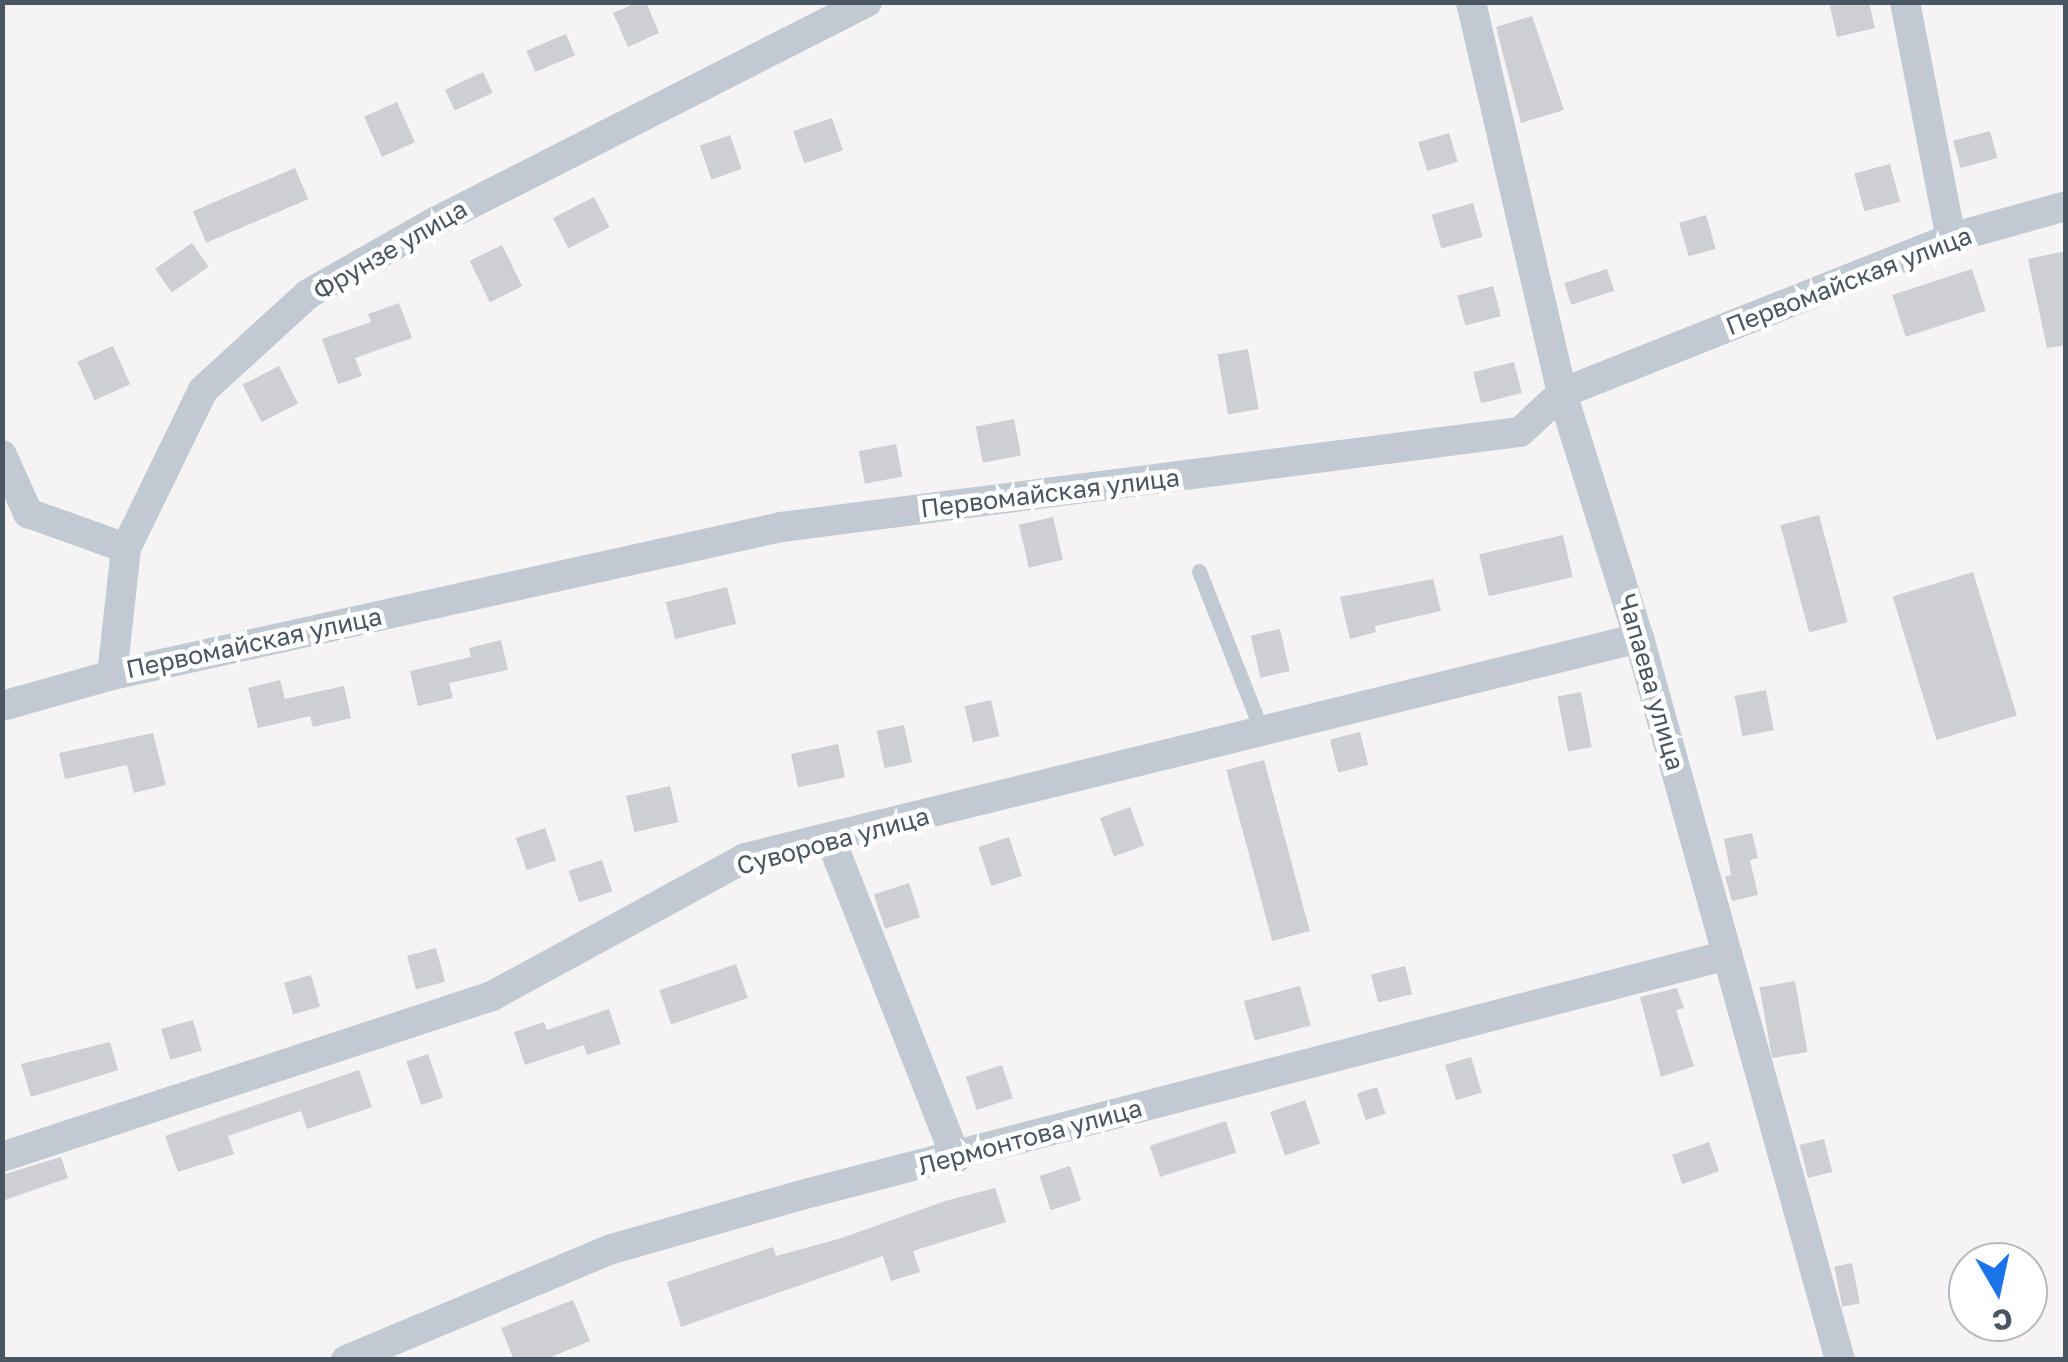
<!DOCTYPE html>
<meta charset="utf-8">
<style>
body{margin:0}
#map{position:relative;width:2068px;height:1362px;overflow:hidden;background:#f5f3f3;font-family:"Golos Text",sans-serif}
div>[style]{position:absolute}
.building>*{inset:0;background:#cdcfd5;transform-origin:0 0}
.lane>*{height:15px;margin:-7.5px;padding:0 7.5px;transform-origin:7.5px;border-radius:7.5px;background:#c1cad2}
.street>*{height:30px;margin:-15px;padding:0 15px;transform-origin:15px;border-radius:15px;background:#c1cad2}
span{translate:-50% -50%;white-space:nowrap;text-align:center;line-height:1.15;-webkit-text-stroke:9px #fff;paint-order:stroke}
.street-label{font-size:25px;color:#4a5661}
.frame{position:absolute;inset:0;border:5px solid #4a5661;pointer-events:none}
.north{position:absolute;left:1948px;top:1242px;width:100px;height:100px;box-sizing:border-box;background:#fff;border:2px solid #b7bbc0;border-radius:50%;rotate:171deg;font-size:28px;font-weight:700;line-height:40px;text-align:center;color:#4a5661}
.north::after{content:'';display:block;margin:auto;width:35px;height:45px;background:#1a73e8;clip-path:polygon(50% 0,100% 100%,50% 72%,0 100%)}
</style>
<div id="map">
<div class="building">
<div style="clip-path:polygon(638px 2px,646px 2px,659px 33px,628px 47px,613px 13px)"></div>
<div style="clip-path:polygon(1829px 2px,1869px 2px,1875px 28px,1837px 37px)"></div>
<div style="clip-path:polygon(1532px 16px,1564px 110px,1521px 123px,1496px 27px)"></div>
<div style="left:566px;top:34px;width:23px;height:43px;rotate:67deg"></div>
<div style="left:483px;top:72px;width:23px;height:42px;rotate:65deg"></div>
<div style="left:397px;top:102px;width:44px;height:36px;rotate:66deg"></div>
<div style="left:832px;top:118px;width:34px;height:41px;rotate:71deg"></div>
<div style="left:1990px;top:131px;width:28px;height:38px;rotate:75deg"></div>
<div style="left:1449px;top:133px;width:30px;height:32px;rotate:73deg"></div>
<div style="left:730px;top:135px;width:36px;height:32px;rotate:71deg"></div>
<div style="left:1890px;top:164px;width:39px;height:37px;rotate:75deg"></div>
<div style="left:295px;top:168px;width:34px;height:111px;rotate:67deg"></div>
<div style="left:594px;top:197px;width:34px;height:46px;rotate:63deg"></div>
<div style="left:1473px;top:203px;width:35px;height:43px;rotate:74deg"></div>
<div style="left:1706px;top:215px;width:35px;height:28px;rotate:74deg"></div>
<div style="left:192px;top:243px;width:29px;height:45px;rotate:55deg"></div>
<div style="left:502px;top:245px;width:46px;height:36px;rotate:64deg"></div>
<div style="clip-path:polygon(2066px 251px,2066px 345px,2047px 348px,2028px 259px)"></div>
<div style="left:1607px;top:269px;width:23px;height:45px;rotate:72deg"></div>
<div style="left:1972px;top:269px;width:44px;height:84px;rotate:72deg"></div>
<div style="left:1493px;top:286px;width:31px;height:37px;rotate:75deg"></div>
<div style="clip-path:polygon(399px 303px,412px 338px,355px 358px,362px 376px,338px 384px,322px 339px,371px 322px,368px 314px)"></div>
<div style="left:113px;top:346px;width:42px;height:39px;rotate:66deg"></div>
<div style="left:1248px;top:349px;width:61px;height:31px;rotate:80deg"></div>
<div style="left:1514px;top:362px;width:32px;height:42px;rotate:76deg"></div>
<div style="left:279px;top:366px;width:42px;height:41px;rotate:63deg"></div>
<div style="left:1014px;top:419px;width:37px;height:39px;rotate:79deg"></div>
<div style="left:896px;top:444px;width:33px;height:38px;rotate:79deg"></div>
<div style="left:1819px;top:515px;width:111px;height:40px;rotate:75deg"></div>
<div style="left:1053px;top:517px;width:44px;height:35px;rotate:77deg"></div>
<div style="left:1563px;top:535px;width:43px;height:86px;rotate:77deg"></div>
<div style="left:1973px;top:572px;width:150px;height:84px;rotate:73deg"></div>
<div style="clip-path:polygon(1433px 579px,1441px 611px,1375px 626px,1376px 632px,1350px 639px,1340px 597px)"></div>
<div style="left:727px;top:587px;width:38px;height:63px;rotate:76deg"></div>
<div style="left:1280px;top:629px;width:43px;height:30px;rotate:77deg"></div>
<div style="clip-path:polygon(501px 640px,508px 670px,449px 683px,453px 698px,418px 706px,410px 671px,471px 657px,469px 648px)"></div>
<div style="clip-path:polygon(280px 680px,285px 699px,344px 686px,351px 718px,313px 727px,310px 716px,258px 728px,248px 688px)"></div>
<div style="left:1766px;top:690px;width:41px;height:32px;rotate:79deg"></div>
<div style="left:1581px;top:692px;width:56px;height:24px;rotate:79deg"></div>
<div style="left:991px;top:700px;width:37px;height:27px;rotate:77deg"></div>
<div style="left:904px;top:725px;width:38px;height:28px;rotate:78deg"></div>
<div style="left:1360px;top:732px;width:34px;height:31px;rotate:76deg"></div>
<div style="clip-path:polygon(153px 733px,166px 785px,134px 793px,127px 765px,65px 779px,59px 753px)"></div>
<div style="left:838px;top:744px;width:34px;height:48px;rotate:78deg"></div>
<div style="left:1264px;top:760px;width:177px;height:39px;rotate:75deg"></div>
<div style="left:670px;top:786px;width:37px;height:45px;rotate:77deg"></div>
<div style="left:1130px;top:807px;width:41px;height:32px;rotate:70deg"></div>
<div style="left:545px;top:828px;width:34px;height:31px;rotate:71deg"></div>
<div style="clip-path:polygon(1752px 833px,1758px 858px,1750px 860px,1758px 895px,1732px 901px,1725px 876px,1731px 875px,1724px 839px)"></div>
<div style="left:1009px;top:837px;width:41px;height:32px;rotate:72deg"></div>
<div style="left:602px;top:860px;width:33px;height:35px;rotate:72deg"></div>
<div style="left:909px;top:883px;width:36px;height:37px;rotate:72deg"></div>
<div style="left:436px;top:948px;width:35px;height:30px;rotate:75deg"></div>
<div style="left:736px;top:964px;width:36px;height:81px;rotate:71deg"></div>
<div style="left:1405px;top:966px;width:29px;height:35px;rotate:76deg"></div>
<div style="left:311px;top:975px;width:33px;height:28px;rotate:74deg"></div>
<div style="left:1795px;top:981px;width:72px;height:36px;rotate:80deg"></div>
<div style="left:1300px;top:986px;width:41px;height:58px;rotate:75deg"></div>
<div style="clip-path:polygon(1677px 988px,1684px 1008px,1676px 1010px,1694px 1066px,1661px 1077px,1640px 997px)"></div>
<div style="clip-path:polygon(609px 1009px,621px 1044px,587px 1055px,584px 1045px,525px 1065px,514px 1032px,544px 1022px,547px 1030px)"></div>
<div style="left:193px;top:1020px;width:32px;height:33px;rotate:74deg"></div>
<div style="clip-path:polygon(110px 1042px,118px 1070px,31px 1097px,21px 1064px)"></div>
<div style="left:428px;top:1054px;width:46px;height:23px;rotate:71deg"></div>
<div style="left:1471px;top:1057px;width:37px;height:27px;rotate:73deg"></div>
<div style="left:1002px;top:1065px;width:35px;height:38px;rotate:72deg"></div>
<div style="clip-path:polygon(359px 1070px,372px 1107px,307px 1129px,301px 1111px,228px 1136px,234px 1154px,178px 1172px,165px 1136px)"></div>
<div style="left:1377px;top:1087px;width:28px;height:21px;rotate:72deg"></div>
<div style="left:1305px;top:1100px;width:46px;height:37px;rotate:71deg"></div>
<div style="left:1226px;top:1121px;width:33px;height:80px;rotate:72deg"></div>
<div style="left:1824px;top:1139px;width:34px;height:25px;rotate:76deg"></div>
<div style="left:1709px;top:1142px;width:31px;height:39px;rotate:71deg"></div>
<div style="clip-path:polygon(61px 1157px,68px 1178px,2px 1201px,2px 1175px)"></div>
<div style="left:1070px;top:1166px;width:36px;height:32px;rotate:72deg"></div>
<div style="clip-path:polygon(995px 1188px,1006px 1222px,913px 1251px,920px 1272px,891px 1281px,883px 1256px,681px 1327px,667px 1282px,773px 1247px,776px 1256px,842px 1238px,945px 1201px)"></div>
<div style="left:1852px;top:1263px;width:41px;height:18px;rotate:79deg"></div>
<div style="clip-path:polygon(573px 1300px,590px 1341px,544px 1360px,514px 1360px,501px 1328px)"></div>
</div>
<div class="lane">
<div style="left:1199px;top:571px;width:173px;rotate:68.6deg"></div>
</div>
<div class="street">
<div style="left:1471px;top:2px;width:401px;rotate:76.9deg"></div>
<div style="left:1562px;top:393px;width:257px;rotate:72.6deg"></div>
<div style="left:1639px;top:638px;width:749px;rotate:74.44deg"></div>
<div style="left:1905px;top:2px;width:240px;rotate:79deg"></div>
<div style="left:2px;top:455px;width:64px;rotate:65.9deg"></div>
<div style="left:28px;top:513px;width:104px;rotate:19.7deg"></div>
<div style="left:112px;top:675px;width:128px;rotate:-83.7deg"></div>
<div style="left:126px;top:548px;width:176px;rotate:-64deg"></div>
<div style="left:203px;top:390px;width:142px;rotate:-42.4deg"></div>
<div style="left:308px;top:294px;width:146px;rotate:-29.6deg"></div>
<div style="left:435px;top:222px;width:485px;rotate:-27deg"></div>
<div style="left:2px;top:706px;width:114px;rotate:-15.7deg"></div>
<div style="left:112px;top:675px;width:685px;rotate:-12.47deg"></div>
<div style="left:781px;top:527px;width:745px;rotate:-7.33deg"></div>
<div style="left:1520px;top:432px;width:57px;rotate:-42.9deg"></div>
<div style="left:1562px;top:393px;width:419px;rotate:-21.7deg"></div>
<div style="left:1951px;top:238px;width:119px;rotate:-15.5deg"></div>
<div style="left:830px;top:838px;width:344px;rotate:68.5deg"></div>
<div style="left:2px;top:1157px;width:516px;rotate:-18.19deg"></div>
<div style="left:492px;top:996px;width:288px;rotate:-28.6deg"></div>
<div style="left:745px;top:858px;width:921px;rotate:-13.82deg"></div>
<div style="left:346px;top:1360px;width:288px;rotate:-22.7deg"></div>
<div style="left:612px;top:1249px;width:205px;rotate:-15.9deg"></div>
<div style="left:809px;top:1193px;width:949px;rotate:-14.52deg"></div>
</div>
<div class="street-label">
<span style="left:390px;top:250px;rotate:-30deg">Фрунзе улица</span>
<span style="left:1849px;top:281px;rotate:-21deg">Первомайская улица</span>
<span style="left:1050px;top:493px;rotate:-7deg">Первомайская улица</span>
<span style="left:254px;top:643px;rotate:-12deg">Первомайская улица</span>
<span style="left:1651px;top:682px;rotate:74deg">Чапаева улица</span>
<span style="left:833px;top:841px;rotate:-15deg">Суворова улица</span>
<span style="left:1030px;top:1137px;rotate:-15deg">Лермонтова улица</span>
</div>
<div class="frame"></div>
<div class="north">С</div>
</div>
